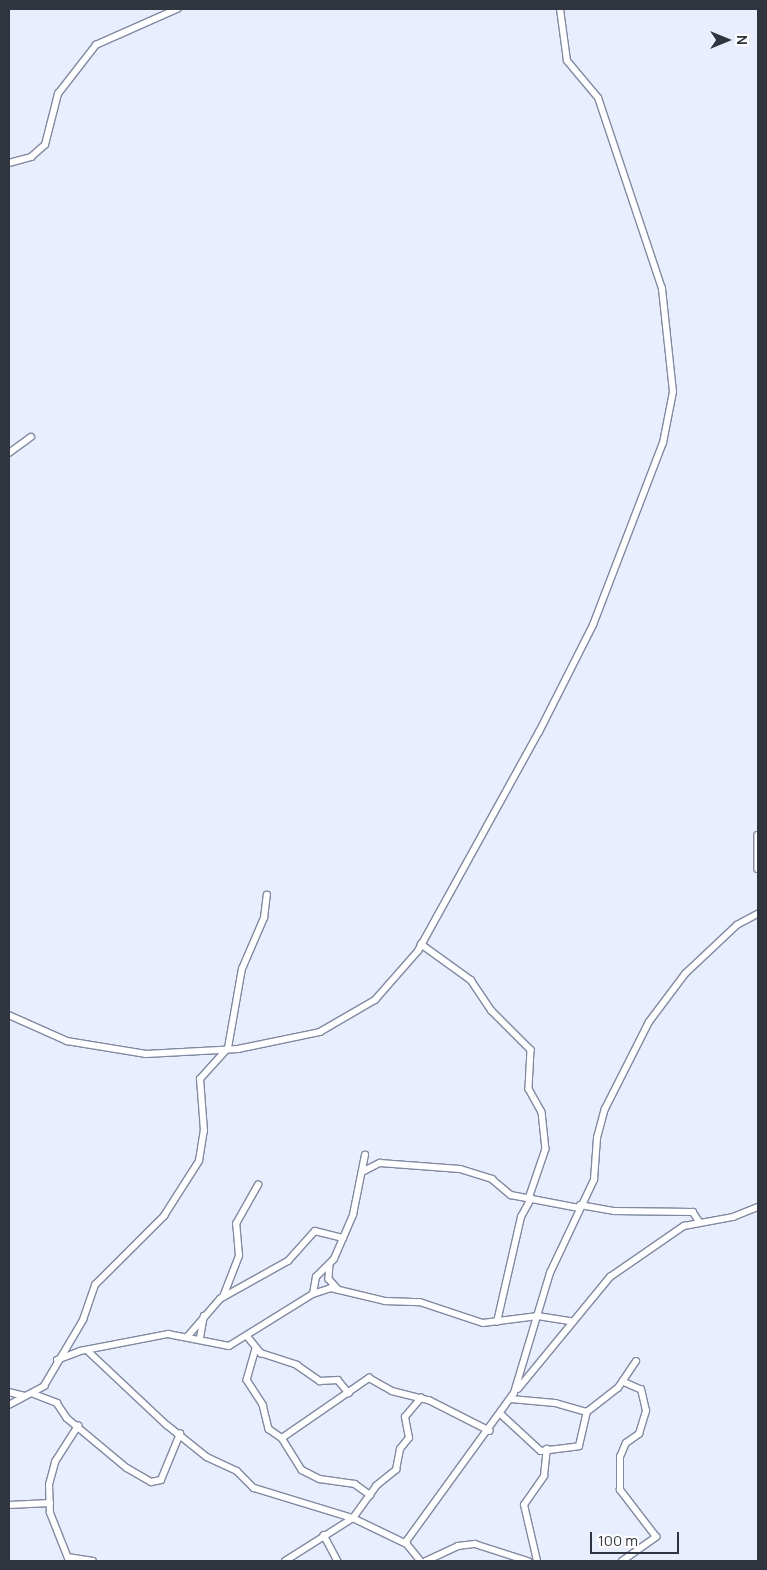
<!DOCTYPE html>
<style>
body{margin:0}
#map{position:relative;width:767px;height:1570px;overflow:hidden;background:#e8eefe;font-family:Manrope,sans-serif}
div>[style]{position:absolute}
.roads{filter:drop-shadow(1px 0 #8189a1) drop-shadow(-1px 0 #8189a1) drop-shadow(0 1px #8189a1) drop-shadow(0 -1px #8189a1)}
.street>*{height:5.5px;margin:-2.75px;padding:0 2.75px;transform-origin:2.75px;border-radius:2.75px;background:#fff}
span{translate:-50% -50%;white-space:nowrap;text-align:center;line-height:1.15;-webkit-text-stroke:4px #fff;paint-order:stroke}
.frame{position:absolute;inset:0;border:10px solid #30343e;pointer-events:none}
.north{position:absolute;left:702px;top:15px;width:50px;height:50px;-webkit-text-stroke:4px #fff;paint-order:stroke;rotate:90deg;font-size:14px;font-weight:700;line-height:20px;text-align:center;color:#30343e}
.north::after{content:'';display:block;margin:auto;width:18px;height:22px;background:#30343e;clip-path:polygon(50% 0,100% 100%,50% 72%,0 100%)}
.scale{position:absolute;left:590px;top:1532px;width:89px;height:22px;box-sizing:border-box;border:2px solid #30343e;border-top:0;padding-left:6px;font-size:15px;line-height:18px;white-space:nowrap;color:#30343e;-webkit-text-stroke:4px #fff;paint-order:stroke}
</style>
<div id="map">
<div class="roads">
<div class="street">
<div style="left:9px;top:163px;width:23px;rotate:-15deg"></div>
<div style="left:31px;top:157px;width:18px;rotate:-41deg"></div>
<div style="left:45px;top:145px;width:53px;rotate:-75.7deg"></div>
<div style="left:58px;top:94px;width:62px;rotate:-52.2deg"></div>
<div style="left:96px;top:45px;width:89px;rotate:-24deg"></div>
<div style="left:9px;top:453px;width:27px;rotate:-36deg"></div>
<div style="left:758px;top:835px;width:34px;rotate:90deg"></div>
<div style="left:421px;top:944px;width:62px;rotate:35.8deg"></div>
<div style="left:471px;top:980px;width:37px;rotate:56deg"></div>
<div style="left:492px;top:1011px;width:55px;rotate:45deg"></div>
<div style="left:531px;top:1050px;width:39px;rotate:93deg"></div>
<div style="left:529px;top:1089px;width:26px;rotate:61deg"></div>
<div style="left:542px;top:1112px;width:37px;rotate:84deg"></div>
<div style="left:546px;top:1149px;width:53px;rotate:108.8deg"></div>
<div style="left:9px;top:1015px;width:64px;rotate:24.1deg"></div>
<div style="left:67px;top:1041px;width:80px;rotate:9.3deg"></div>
<div style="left:146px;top:1054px;width:92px;rotate:-3.1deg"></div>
<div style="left:238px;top:1049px;width:84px;rotate:-11.7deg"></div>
<div style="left:320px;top:1032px;width:64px;rotate:-30.2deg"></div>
<div style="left:375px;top:1000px;width:65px;rotate:-48.7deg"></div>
<div style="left:418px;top:951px;width:250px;rotate:-61.1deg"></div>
<div style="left:539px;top:732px;width:120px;rotate:-63.2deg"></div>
<div style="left:593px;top:625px;width:195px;rotate:-69deg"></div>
<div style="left:663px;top:443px;width:52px;rotate:-78.9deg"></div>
<div style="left:673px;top:392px;width:104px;rotate:-96.1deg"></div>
<div style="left:662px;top:289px;width:201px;rotate:-108.5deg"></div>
<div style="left:598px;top:98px;width:48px;rotate:-130deg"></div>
<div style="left:567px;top:61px;width:52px;rotate:-97.7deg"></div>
<div style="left:362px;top:1172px;width:20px;rotate:-27deg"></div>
<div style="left:380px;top:1163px;width:80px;rotate:4.3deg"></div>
<div style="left:460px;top:1169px;width:34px;rotate:17deg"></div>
<div style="left:492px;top:1179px;width:25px;rotate:40deg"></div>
<div style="left:511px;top:1195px;width:69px;rotate:10.8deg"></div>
<div style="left:580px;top:1205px;width:35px;rotate:10deg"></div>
<div style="left:614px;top:1211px;width:79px;rotate:0.7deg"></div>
<div style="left:693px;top:1212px;width:11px;rotate:56deg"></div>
<div style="left:330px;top:1264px;width:15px;rotate:94deg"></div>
<div style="left:329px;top:1279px;width:12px;rotate:48deg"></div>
<div style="left:313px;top:1294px;width:17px;rotate:-80deg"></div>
<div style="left:316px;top:1277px;width:25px;rotate:-45deg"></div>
<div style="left:334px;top:1259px;width:48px;rotate:-66.6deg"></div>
<div style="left:353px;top:1215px;width:61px;rotate:-78.7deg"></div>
<div style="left:223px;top:1297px;width:44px;rotate:-68.7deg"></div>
<div style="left:239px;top:1256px;width:32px;rotate:-95deg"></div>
<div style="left:236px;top:1224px;width:45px;rotate:-60.6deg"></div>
<div style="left:497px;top:1322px;width:108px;rotate:-77.1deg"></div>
<div style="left:521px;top:1217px;width:21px;rotate:-61deg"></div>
<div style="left:188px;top:1336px;width:49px;rotate:-49.1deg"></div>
<div style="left:220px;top:1299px;width:78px;rotate:-29.2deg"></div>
<div style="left:288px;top:1261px;width:40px;rotate:-48deg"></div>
<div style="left:315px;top:1231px;width:29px;rotate:14deg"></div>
<div style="left:248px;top:1337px;width:21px;rotate:51deg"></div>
<div style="left:261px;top:1353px;width:38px;rotate:18deg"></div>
<div style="left:297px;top:1365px;width:28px;rotate:35deg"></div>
<div style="left:320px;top:1381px;width:18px;rotate:-3deg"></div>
<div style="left:338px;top:1380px;width:17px;rotate:50deg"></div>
<div style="left:200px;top:1338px;width:22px;rotate:-80deg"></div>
<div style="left:256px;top:1349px;width:32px;rotate:106deg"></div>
<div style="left:247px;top:1380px;width:30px;rotate:57deg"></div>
<div style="left:263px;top:1405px;width:25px;rotate:76deg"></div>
<div style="left:269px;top:1429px;width:16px;rotate:35deg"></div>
<div style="left:282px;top:1438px;width:38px;rotate:58deg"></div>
<div style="left:302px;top:1470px;width:20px;rotate:27deg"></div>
<div style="left:320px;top:1479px;width:35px;rotate:8deg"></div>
<div style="left:355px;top:1484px;width:19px;rotate:36deg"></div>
<div style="left:87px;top:1350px;width:110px;rotate:43.2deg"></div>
<div style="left:167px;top:1425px;width:51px;rotate:38.7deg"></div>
<div style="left:207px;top:1457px;width:33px;rotate:25deg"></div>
<div style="left:237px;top:1471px;width:24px;rotate:45deg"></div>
<div style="left:254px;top:1488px;width:103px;rotate:16.9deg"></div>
<div style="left:353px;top:1518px;width:60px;rotate:25.7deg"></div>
<div style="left:407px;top:1544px;width:22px;rotate:51deg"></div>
<div style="left:57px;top:1360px;width:25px;rotate:-21deg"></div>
<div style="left:80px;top:1351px;width:90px;rotate:-10.9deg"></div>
<div style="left:168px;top:1334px;width:62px;rotate:11.1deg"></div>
<div style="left:229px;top:1346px;width:99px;rotate:-31.8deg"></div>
<div style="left:313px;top:1294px;width:19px;rotate:-18deg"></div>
<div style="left:331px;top:1288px;width:56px;rotate:13.5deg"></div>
<div style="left:385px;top:1301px;width:35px;rotate:2deg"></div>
<div style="left:420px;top:1302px;width:66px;rotate:18.4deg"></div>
<div style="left:483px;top:1323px;width:55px;rotate:-7.3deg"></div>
<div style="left:538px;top:1316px;width:33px;rotate:9deg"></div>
<div style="left:518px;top:1389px;width:145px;rotate:-50.6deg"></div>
<div style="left:610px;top:1277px;width:90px;rotate:-34.6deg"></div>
<div style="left:684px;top:1226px;width:50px;rotate:-10.4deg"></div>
<div style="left:733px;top:1217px;width:27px;rotate:-22deg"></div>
<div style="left:9px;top:1392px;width:16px;rotate:14deg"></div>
<div style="left:34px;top:1394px;width:25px;rotate:21deg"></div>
<div style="left:57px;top:1403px;width:18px;rotate:56deg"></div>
<div style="left:67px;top:1418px;width:78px;rotate:39.8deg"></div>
<div style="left:127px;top:1468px;width:28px;rotate:30deg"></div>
<div style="left:151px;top:1482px;width:10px;rotate:-11deg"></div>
<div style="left:161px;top:1480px;width:50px;rotate:-67.6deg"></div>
<div style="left:511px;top:1399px;width:44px;rotate:5.2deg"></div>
<div style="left:555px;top:1403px;width:33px;rotate:16deg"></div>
<div style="left:587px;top:1412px;width:39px;rotate:-38deg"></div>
<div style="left:618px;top:1388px;width:32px;rotate:-56deg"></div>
<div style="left:9px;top:1405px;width:40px;rotate:-28deg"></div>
<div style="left:44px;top:1386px;width:77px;rotate:-59.4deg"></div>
<div style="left:83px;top:1320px;width:37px;rotate:-71deg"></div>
<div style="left:95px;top:1285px;width:98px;rotate:-45deg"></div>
<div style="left:164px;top:1216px;width:65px;rotate:-57.5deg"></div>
<div style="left:199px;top:1161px;width:30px;rotate:-81deg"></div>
<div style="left:204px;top:1131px;width:52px;rotate:-94.4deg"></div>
<div style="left:200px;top:1079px;width:42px;rotate:-47.9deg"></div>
<div style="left:228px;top:1048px;width:80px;rotate:-80deg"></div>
<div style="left:242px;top:969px;width:56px;rotate:-66.7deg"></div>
<div style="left:264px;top:918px;width:23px;rotate:-83deg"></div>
<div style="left:501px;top:1414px;width:54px;rotate:42.8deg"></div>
<div style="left:541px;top:1451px;width:38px;rotate:-7deg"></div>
<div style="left:579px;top:1446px;width:35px;rotate:-77deg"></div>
<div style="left:282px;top:1438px;width:106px;rotate:-34.6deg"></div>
<div style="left:369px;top:1378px;width:26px;rotate:29deg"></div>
<div style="left:392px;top:1391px;width:38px;rotate:14deg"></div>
<div style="left:429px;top:1400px;width:68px;rotate:26.9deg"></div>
<div style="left:9px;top:1505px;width:41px;rotate:-2.8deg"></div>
<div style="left:324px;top:1535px;width:30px;rotate:62deg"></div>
<div style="left:405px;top:1543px;width:185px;rotate:-54deg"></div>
<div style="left:514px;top:1393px;width:125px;rotate:-73.3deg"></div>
<div style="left:550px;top:1273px;width:103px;rotate:-64.7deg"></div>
<div style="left:594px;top:1180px;width:42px;rotate:-85.9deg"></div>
<div style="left:597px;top:1138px;width:30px;rotate:-75deg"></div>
<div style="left:605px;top:1109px;width:97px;rotate:-63.2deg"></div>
<div style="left:649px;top:1022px;width:60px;rotate:-53.1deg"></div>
<div style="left:685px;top:974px;width:71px;rotate:-43.3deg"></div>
<div style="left:737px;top:925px;width:24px;rotate:-28deg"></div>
<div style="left:68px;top:1557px;width:25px;rotate:9deg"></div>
<div style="left:69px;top:1561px;width:52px;rotate:-111.6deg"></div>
<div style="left:50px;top:1513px;width:28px;rotate:-92deg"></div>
<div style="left:49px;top:1485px;width:24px;rotate:-75deg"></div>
<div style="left:55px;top:1462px;width:43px;rotate:-57.4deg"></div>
<div style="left:285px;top:1561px;width:80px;rotate:-32.3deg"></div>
<div style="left:353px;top:1518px;width:39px;rotate:-54deg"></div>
<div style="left:376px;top:1486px;width:26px;rotate:-39deg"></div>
<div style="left:396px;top:1470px;width:21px;rotate:-79deg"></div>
<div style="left:400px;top:1449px;width:14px;rotate:-51deg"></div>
<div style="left:409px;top:1438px;width:21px;rotate:-101deg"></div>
<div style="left:405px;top:1417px;width:25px;rotate:-50deg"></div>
<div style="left:426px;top:1561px;width:35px;rotate:-25deg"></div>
<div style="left:458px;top:1546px;width:17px;rotate:-7deg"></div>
<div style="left:475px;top:1544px;width:56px;rotate:17.8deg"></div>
<div style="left:537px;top:1561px;width:57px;rotate:-103.1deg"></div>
<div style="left:524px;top:1505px;width:35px;rotate:-55deg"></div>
<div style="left:544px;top:1476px;width:27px;rotate:-84deg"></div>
<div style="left:622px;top:1561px;width:42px;rotate:-35.2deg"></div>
<div style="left:656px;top:1537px;width:59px;rotate:-127.5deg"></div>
<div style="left:620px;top:1490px;width:33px;rotate:-90deg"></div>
<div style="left:620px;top:1457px;width:15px;rotate:-67deg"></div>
<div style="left:626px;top:1443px;width:16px;rotate:-35deg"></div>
<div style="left:639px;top:1434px;width:24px;rotate:-73deg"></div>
<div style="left:646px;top:1411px;width:22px;rotate:-103deg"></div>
<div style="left:641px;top:1390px;width:20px;rotate:-156deg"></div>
</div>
</div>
<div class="frame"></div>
<div class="north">N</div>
<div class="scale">100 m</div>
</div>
